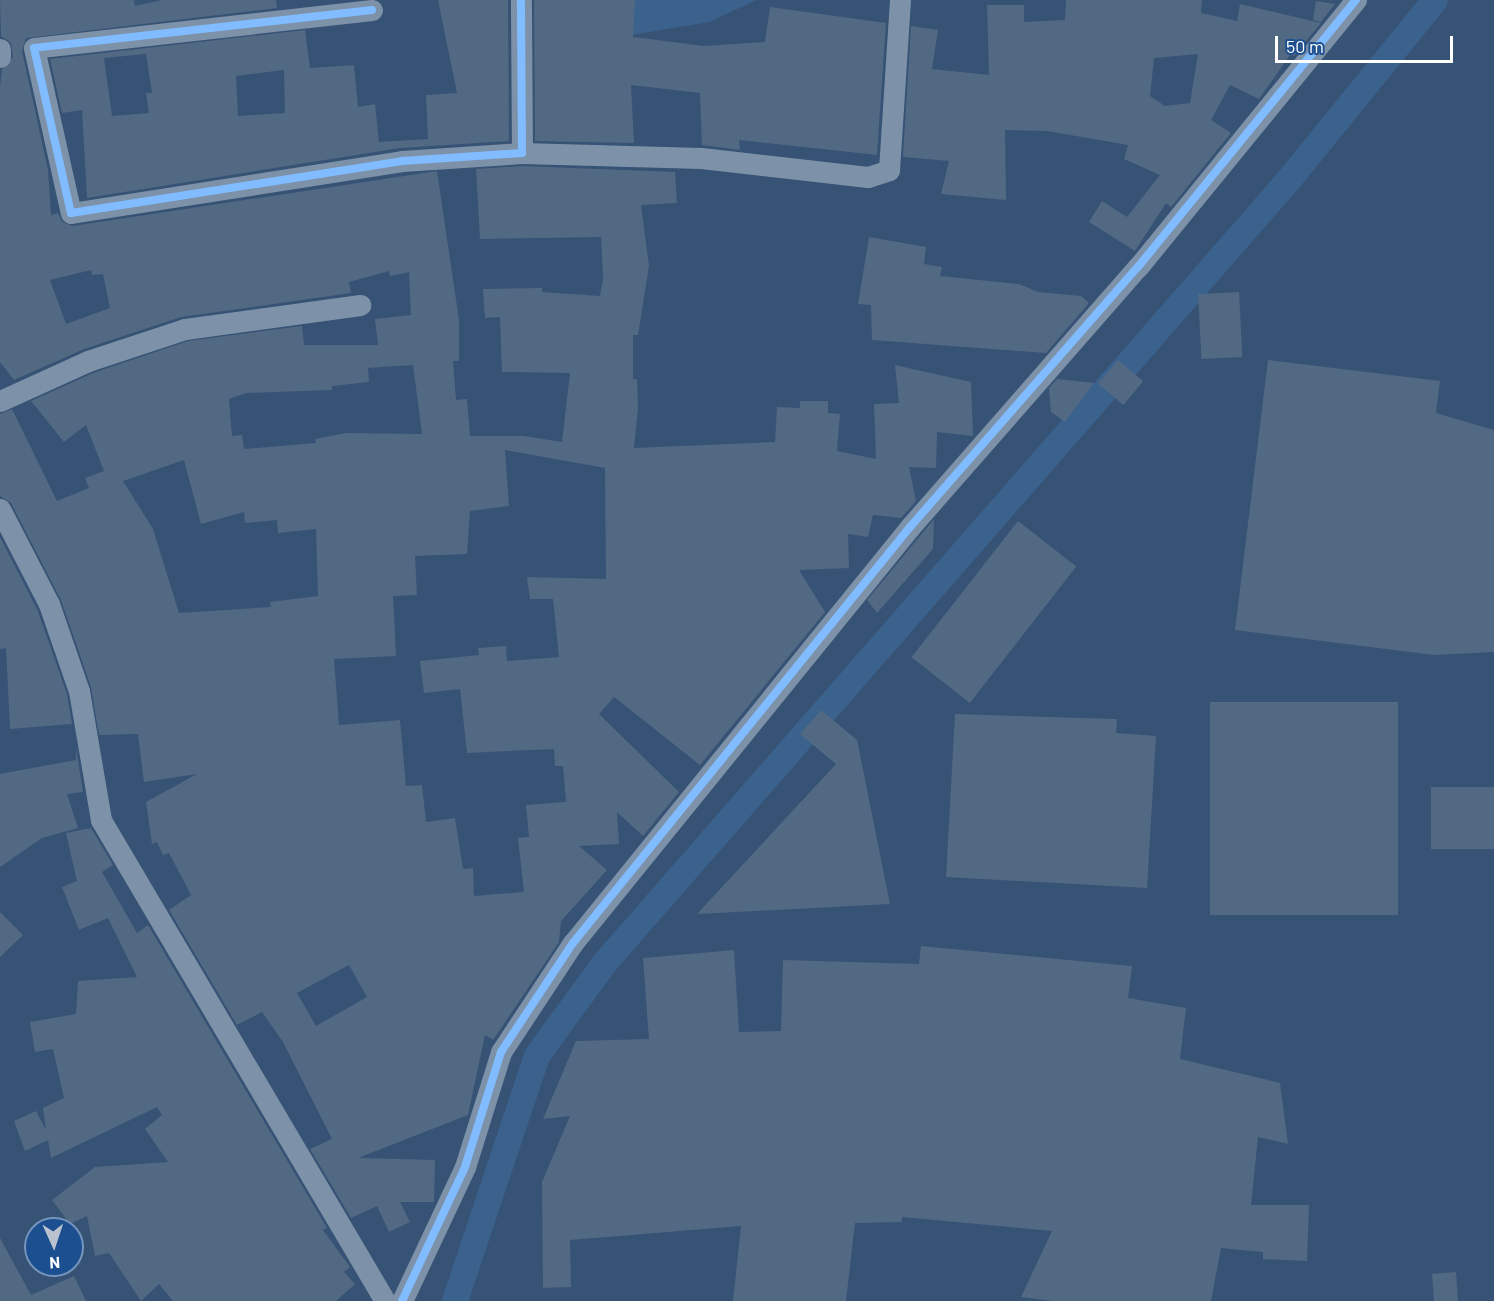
<!DOCTYPE html>
<style>
body{margin:0}
#map{position:relative;width:1494px;height:1301px;overflow:hidden;background:#365274;font-family:Barlow,sans-serif}
div>[style]{position:absolute}
.water>*{inset:0;background:#3b618d}
.canal>*{height:26px;margin:-13px;padding:0 13px;transform-origin:13px;border-radius:13px;background:#3b618d}
.building>*{inset:0;background:#526984;transform-origin:0 0}
.street>*{height:21px;margin:-10.5px;padding:0 10.5px;transform-origin:10.5px;border-radius:10.5px;background:#7d92a8}
.cycleway>*{height:8px;margin:-4px;padding:0 4px;transform-origin:4px;border-radius:4px;background:#80bcff}
span{translate:-50% -50%;white-space:nowrap;text-align:center;line-height:1.15;-webkit-text-stroke:6px #1b4f8f;paint-order:stroke}
.north{position:absolute;left:24px;top:1217px;width:60px;height:60px;box-sizing:border-box;background:#1b4f8f;border:2px solid #7695bc;border-radius:50%;rotate:177deg;font-size:16px;font-weight:700;line-height:24px;text-align:center;color:#fff}
.north::after{content:'';display:block;margin:auto;width:21px;height:27px;background:#b9c2ce;clip-path:polygon(50% 0,100% 100%,50% 72%,0 100%)}
.scale{position:absolute;left:1275px;top:36px;width:178px;height:27px;box-sizing:border-box;border:3px solid #fff;border-top:0;padding-left:8px;font-size:18px;line-height:21px;white-space:nowrap;color:#fff;-webkit-text-stroke:4px #1b4f8f;paint-order:stroke}
</style>
<div id="map">
<div class="water">
<div style="clip-path:polygon(620px 0,756px 0,710px 22px,625px 36px)"></div>
</div>
<div class="canal">
<div style="left:455px;top:1301px;width:258px;rotate:-71.5deg"></div>
<div style="left:537px;top:1056px;width:112px;rotate:-54deg"></div>
<div style="left:603px;top:965px;width:1041px;rotate:-48.86deg"></div>
<div style="left:1288px;top:181px;width:233px;rotate:-50.9deg"></div>
</div>
<div class="building">
<div style="clip-path:polygon(evenodd,0 0,134px 0,135px 6px,162px 0,276px 0,277px 8px,26px 38px,22px 51px,48px 170px,51px 215px,58px 213px,62px 222px,73px 226px,437px 171px,459px 320px,459px 361px,453px 361px,456px 400px,467px 399px,470px 436px,524px 436px,562px 442px,570px 373px,502px 372px,500px 317px,485px 318px,483px 289px,542px 288px,542px 292px,600px 296px,603px 279px,601px 237px,480px 239px,476px 169px,522px 166px,675px 172px,677px 203px,641px 205px,649px 266px,638px 335px,633px 335px,633px 379px,637px 379px,638px 408px,634px 448px,775px 442px,777px 407px,800px 408px,800px 401px,828px 401px,828px 413px,840px 414px,837px 451px,876px 459px,874px 404px,899px 403px,895px 365px,971px 382px,973px 436px,937px 432px,936px 468px,909px 467px,916px 501px,901px 518px,873px 515px,868px 537px,848px 534px,849px 568px,799px 570px,825px 612px,700px 765px,614px 697px,599px 714px,679px 792px,643px 836px,617px 812px,619px 844px,579px 846px,607px 870px,561px 921px,559px 942px,493px 1040px,485px 1035px,468px 1115px,358px 1158px,435px 1160px,434px 1202px,400px 1202px,410px 1222px,389px 1232px,377px 1206px,351px 1218px,310px 1149px,332px 1139px,283px 1042px,262px 1012px,237px 1025px,169px 910px,191px 895px,169px 853px,163px 855px,157px 842px,152px 844px,146px 802px,197px 774px,144px 782px,138px 734px,99px 735px,91px 687px,61px 600px,11px 503px,0 496px,0 414px,12px 409px,57px 501px,89px 488px,85px 478px,104px 471px,86px 425px,64px 442px,31px 401px,93px 373px,188px 341px,302px 326px,304px 345px,378px 345px,375px 319px,411px 315px,409px 272px,390px 276px,389px 271px,349px 282px,351px 293px,181px 317px,84px 349px,14px 380px,0 362px,0 87px,2px 69px,13px 57px,11px 43px,1px 36px,0 0,91px 270px,92px 275px,103px 274px,110px 308px,66px 324px,50px 280px,91px 270px,0 0,413px 365px,422px 434px,346px 433px,315px 439px,316px 443px,244px 449px,242px 435px,232px 436px,229px 399px,246px 393px,332px 390px,332px 386px,369px 382px,368px 368px,413px 365px,0 0,505px 450px,605px 468px,606px 579px,527px 577px,530px 599px,553px 599px,559px 657px,507px 661px,506px 646px,478px 648px,479px 655px,420px 661px,424px 693px,460px 689px,467px 753px,554px 749px,555px 766px,563px 766px,566px 802px,526px 805px,529px 837px,518px 838px,524px 892px,474px 896px,473px 868px,463px 869px,455px 818px,426px 822px,422px 785px,406px 786px,400px 720px,339px 725px,334px 659px,396px 656px,393px 596px,417px 595px,415px 556px,467px 554px,470px 511px,509px 506px,505px 450px,0 0,184px 460px,201px 524px,244px 512px,245px 523px,277px 520px,278px 533px,316px 529px,318px 596px,270px 602px,271px 607px,179px 613px,153px 529px,123px 481px,184px 460px,0 0,349px 965px,367px 997px,316px 1026px,297px 993px,349px 965px)"></div>
<div style="clip-path:polygon(evenodd,438px 0,508px 0,509px 141px,400px 148px,87px 198px,82px 110px,62px 113px,50px 59px,305px 30px,310px 68px,354px 65px,358px 107px,375px 104px,379px 142px,428px 139px,426px 95px,457px 93px,438px 0,146px 54px,152px 93px,146px 93px,149px 113px,112px 116px,104px 58px,146px 54px,438px 0,284px 70px,285px 113px,238px 116px,236px 76px,284px 70px)"></div>
<div style="clip-path:polygon(534px 0,635px 0,633px 37px,704px 46px,765px 42px,770px 7px,886px 23px,877px 155px,739px 140px,740px 150px,702px 145px,700px 93px,631px 85px,634px 143px,535px 141px)"></div>
<div style="clip-path:polygon(evenodd,1066px 0,1202px 0,1201px 13px,1237px 21px,1240px 4px,1321px 23px,1294px 56px,1290px 55px,1259px 99px,1230px 85px,1211px 120px,1231px 133px,1171px 207px,1166px 203px,1135px 251px,1089px 222px,1102px 201px,1127px 217px,1160px 175px,1124px 159px,1128px 145px,1047px 131px,1005px 130px,1006px 200px,941px 194px,949px 161px,903px 157px,911px 26px,938px 30px,932px 69px,989px 75px,987px 5px,1024px 5px,1024px 22px,1065px 20px,1066px 0,1198px 54px,1190px 103px,1165px 106px,1150px 96px,1154px 58px,1198px 54px)"></div>
<div style="clip-path:polygon(1316px 1px,1335px 4px,1321px 22px,1313px 20px)"></div>
<div style="clip-path:polygon(869px 237px,926px 247px,924px 264px,942px 267px,940px 276px,1019px 284px,1038px 292px,1081px 296px,1089px 303px,1046px 353px,872px 340px,871px 305px,858px 304px)"></div>
<div style="left:1239px;top:292px;width:65px;height:41px;rotate:87deg"></div>
<div style="left:1118px;top:360px;width:33px;height:31px;rotate:40deg"></div>
<div style="clip-path:polygon(1268px 360px,1440px 381px,1436px 413px,1494px 430px,1494px 652px,1434px 655px,1235px 630px)"></div>
<div style="clip-path:polygon(1057px 379px,1094px 383px,1065px 422px,1051px 412px,1049px 388px)"></div>
<div style="clip-path:polygon(934px 519px,933px 549px,877px 613px,867px 600px)"></div>
<div style="left:1018px;top:521px;width:74px;height:173px;rotate:38deg"></div>
<div style="clip-path:polygon(0 537px,37px 609px,67px 694px,72px 724px,10px 729px,6px 648px,0 649px)"></div>
<div style="left:1210px;top:702px;width:188px;height:213px"></div>
<div style="clip-path:polygon(821px 710px,857px 740px,890px 904px,697px 914px,836px 764px,800px 734px)"></div>
<div style="clip-path:polygon(955px 714px,1117px 719px,1116px 733px,1156px 736px,1147px 888px,946px 877px)"></div>
<div style="clip-path:polygon(76px 748px,83px 792px,67px 794px,78px 828px,42px 838px,0 867px,0 774px,76px 760px)"></div>
<div style="left:1431px;top:787px;width:63px;height:62px"></div>
<div style="clip-path:polygon(91px 828px,113px 865px,102px 872px,137px 933px,148px 925px,327px 1228px,323px 1230px,350px 1267px,344px 1272px,355px 1284px,336px 1301px,173px 1301px,159px 1284px,141px 1301px,109px 1253px,95px 1256px,87px 1216px,70px 1224px,52px 1200px,95px 1167px,168px 1162px,145px 1129px,162px 1115px,157px 1107px,51px 1158px,48px 1140px,25px 1151px,14px 1121px,36px 1111px,46px 1130px,43px 1108px,64px 1098px,53px 1049px,35px 1052px,30px 1022px,76px 1014px,78px 981px,137px 977px,108px 918px,79px 930px,62px 887px,77px 881px,66px 833px)"></div>
<div style="clip-path:polygon(0 912px,23px 935px,0 957px)"></div>
<div style="clip-path:polygon(921px 946px,1132px 966px,1128px 998px,1186px 1008px,1180px 1059px,1280px 1083px,1288px 1144px,1258px 1137px,1251px 1205px,1309px 1205px,1307px 1261px,1263px 1259px,1263px 1252px,1221px 1248px,1211px 1301px,1052px 1301px,1021px 1297px,1052px 1231px,902px 1217px,902px 1222px,855px 1223px,846px 1301px,733px 1301px,741px 1226px,570px 1240px,571px 1287px,543px 1288px,542px 1182px,570px 1116px,543px 1119px,576px 1041px,649px 1039px,643px 958px,734px 950px,739px 1032px,781px 1031px,783px 960px,919px 964px)"></div>
<div style="clip-path:polygon(0 1238px,31px 1295px,74px 1276px,86px 1301px,0 1301px)"></div>
<div style="left:1456px;top:1272px;width:29px;height:24px;rotate:86deg"></div>
</div>
<div class="street">
<div style="left:372px;top:10px;width:340px;rotate:173.6deg"></div>
<div style="left:34px;top:48px;width:169px;rotate:77.4deg"></div>
<div style="left:71px;top:213px;width:335px;rotate:-8.9deg"></div>
<div style="left:402px;top:161px;width:120px;rotate:-3.8deg"></div>
<div style="left:522px;top:153px;width:153px;rotate:-90.4deg"></div>
<div style="left:0;top:49px;width:8px;rotate:90deg"></div>
<div style="left:522px;top:153px;width:179px;rotate:1.6deg"></div>
<div style="left:701px;top:158px;width:168px;rotate:6.5deg"></div>
<div style="left:868px;top:177px;width:22px;rotate:-18deg"></div>
<div style="left:889px;top:170px;width:170px;rotate:-86.3deg"></div>
<div style="left:0;top:401px;width:97px;rotate:-24.4deg"></div>
<div style="left:88px;top:361px;width:102px;rotate:-18.3deg"></div>
<div style="left:185px;top:329px;width:177px;rotate:-7.8deg"></div>
<div style="left:0;top:509px;width:107px;rotate:62.7deg"></div>
<div style="left:49px;top:604px;width:92px;rotate:71deg"></div>
<div style="left:79px;top:691px;width:131px;rotate:80.3deg"></div>
<div style="left:101px;top:820px;width:559px;rotate:59.44deg"></div>
<div style="left:402px;top:1301px;width:148px;rotate:-64.8deg"></div>
<div style="left:465px;top:1167px;width:121px;rotate:-72.6deg"></div>
<div style="left:501px;top:1052px;width:131px;rotate:-56.6deg"></div>
<div style="left:573px;top:943px;width:535px;rotate:-50.99deg"></div>
<div style="left:910px;top:527px;width:346px;rotate:-48.8deg"></div>
<div style="left:1138px;top:267px;width:345px;rotate:-50.8deg"></div>
</div>
<div class="cycleway">
<div style="left:372px;top:10px;width:340px;rotate:173.6deg"></div>
<div style="left:34px;top:48px;width:169px;rotate:77.4deg"></div>
<div style="left:71px;top:213px;width:335px;rotate:-8.9deg"></div>
<div style="left:402px;top:161px;width:120px;rotate:-3.8deg"></div>
<div style="left:522px;top:153px;width:153px;rotate:-90.4deg"></div>
<div style="left:402px;top:1301px;width:148px;rotate:-64.8deg"></div>
<div style="left:465px;top:1167px;width:121px;rotate:-72.6deg"></div>
<div style="left:501px;top:1052px;width:131px;rotate:-56.6deg"></div>
<div style="left:573px;top:943px;width:535px;rotate:-50.99deg"></div>
<div style="left:910px;top:527px;width:346px;rotate:-48.8deg"></div>
<div style="left:1138px;top:267px;width:345px;rotate:-50.8deg"></div>
</div>
<div class="north">N</div>
<div class="scale">50 m</div>
</div>
